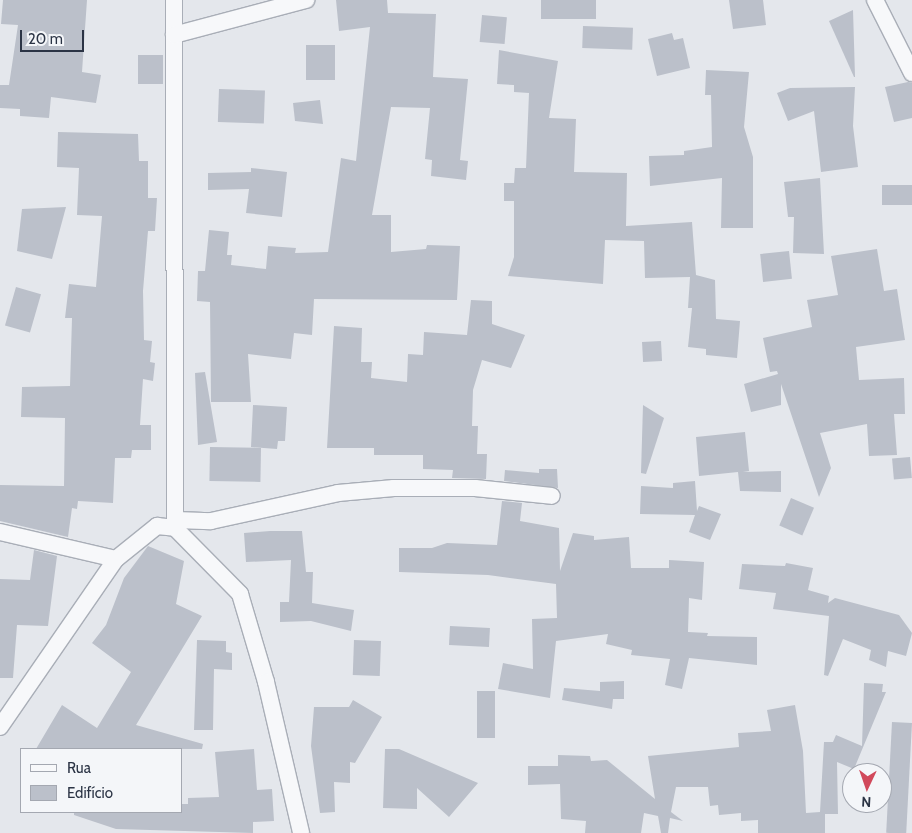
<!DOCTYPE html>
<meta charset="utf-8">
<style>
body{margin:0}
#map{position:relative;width:912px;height:833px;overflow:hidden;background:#e4e7ec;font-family:Cabin,sans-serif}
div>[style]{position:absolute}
.building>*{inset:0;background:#bbc0ca;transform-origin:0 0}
.roads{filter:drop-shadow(1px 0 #a9aeb7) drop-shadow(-1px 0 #a9aeb7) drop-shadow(0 1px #a9aeb7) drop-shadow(0 -1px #a9aeb7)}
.minor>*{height:16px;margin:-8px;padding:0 8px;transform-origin:8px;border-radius:8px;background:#f7f8fa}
span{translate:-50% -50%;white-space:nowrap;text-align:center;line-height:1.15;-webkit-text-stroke:4px #f4f6f9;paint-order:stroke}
.legend{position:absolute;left:20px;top:748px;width:162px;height:65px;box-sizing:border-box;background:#f4f6f9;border:1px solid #a4a8b1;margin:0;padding:6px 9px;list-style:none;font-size:15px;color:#2b3445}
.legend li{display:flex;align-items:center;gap:10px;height:25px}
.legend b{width:25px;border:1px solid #a4a8b1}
.north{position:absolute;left:842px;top:763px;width:50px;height:50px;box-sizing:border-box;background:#f4f6f9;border:1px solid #a4a8b1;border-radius:50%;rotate:183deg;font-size:14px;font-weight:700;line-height:20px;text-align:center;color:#2b3445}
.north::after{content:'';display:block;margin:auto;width:18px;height:22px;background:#d1495b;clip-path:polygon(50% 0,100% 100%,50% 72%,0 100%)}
.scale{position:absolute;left:20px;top:30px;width:64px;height:22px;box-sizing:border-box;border:2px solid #2b3445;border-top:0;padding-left:6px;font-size:15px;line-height:18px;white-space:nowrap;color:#2b3445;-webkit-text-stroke:4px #f4f6f9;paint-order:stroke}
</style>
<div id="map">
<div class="building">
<div style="clip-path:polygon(3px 0,87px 0,82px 72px,101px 75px,96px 103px,51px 97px,49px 118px,20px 116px,20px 109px,0 108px,0 85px,9px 85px,18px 25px,1px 24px)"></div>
<div style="clip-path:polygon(336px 0,387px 0,388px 13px,436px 14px,433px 77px,468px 79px,460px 160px,468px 161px,466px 180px,431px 176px,432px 160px,425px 159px,430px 108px,391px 107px,372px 215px,391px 215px,391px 252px,426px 249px,427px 245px,460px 246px,457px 300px,314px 299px,312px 335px,294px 333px,291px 359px,248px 354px,251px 402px,211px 402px,210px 302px,197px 301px,198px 271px,205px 271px,209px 230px,229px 232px,227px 255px,232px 255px,231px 265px,266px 269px,268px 246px,296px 248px,295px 253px,328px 252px,341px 158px,356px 161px,370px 27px,339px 31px)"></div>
<div style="left:541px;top:0;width:55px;height:19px"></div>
<div style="clip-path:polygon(729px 0,763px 0,766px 25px,733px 29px)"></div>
<div style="clip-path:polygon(853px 10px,855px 77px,854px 77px,829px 21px)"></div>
<div style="left:482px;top:15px;width:25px;height:27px;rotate:5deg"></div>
<div style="left:583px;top:26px;width:50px;height:22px;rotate:2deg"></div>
<div style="clip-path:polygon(672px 33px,674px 40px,683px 38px,690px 68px,657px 76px,648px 39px)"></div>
<div style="left:335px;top:45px;width:35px;height:29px;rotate:90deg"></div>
<div style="clip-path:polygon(499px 50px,558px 61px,549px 118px,576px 119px,574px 172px,627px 173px,626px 226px,692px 222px,696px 275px,715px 280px,716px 319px,740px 321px,737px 358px,706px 355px,706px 349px,688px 347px,692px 308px,688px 308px,690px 277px,645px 278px,644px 241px,605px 240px,603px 284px,508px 276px,514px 257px,514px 201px,504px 201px,504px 183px,514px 183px,515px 168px,526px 168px,529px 93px,514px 92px,514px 85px,497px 84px)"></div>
<div style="left:138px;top:55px;width:25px;height:29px"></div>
<div style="clip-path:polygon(706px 70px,749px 72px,744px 127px,753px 157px,753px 228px,721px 228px,722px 178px,650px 186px,649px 156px,684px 155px,684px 151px,712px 147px,711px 95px,705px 95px)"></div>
<div style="clip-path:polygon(908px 82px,912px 83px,912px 118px,894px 122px,885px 87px)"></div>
<div style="clip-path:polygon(855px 87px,853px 126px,858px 167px,821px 172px,814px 111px,788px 121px,777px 93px,790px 88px)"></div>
<div style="left:219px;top:89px;width:46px;height:33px;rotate:2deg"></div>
<div style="clip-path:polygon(320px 100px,323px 124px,295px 121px,293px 103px)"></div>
<div style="clip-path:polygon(58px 132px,138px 134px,139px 161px,148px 161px,148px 198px,157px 198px,155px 231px,148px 231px,143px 291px,144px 340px,152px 341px,150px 362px,155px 363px,153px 381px,143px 379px,140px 425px,151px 425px,151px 450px,132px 450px,131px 458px,115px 458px,113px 503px,78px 501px,77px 509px,72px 508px,68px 537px,0 521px,0 485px,64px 486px,65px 418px,21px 417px,22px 387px,70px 386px,72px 318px,65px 318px,69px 284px,96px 287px,102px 216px,77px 215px,79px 168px,57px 167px)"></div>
<div style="clip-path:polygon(251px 168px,287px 172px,282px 217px,246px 213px,249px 189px,208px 190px,208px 173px,251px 172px)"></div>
<div style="clip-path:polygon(820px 178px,824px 254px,793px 253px,794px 217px,788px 217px,784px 182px)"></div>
<div style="left:912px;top:185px;width:20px;height:30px;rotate:90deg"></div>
<div style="clip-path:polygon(66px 207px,52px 259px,17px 251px,22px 209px)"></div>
<div style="clip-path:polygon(877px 249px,884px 291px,897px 289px,905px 340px,856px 347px,859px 380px,904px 378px,905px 414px,894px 414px,897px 455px,869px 456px,867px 424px,820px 433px,831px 468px,819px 497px,781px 384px,781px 405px,751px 412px,744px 384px,778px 374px,777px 371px,770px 372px,763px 338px,812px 327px,807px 300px,838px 295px,831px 256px)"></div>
<div style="left:789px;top:251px;width:28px;height:29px;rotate:84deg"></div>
<div style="left:16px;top:287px;width:26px;height:40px;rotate:16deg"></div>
<div style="clip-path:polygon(471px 300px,492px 301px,492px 324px,525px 335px,511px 368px,482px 360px,473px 390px,472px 426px,478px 426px,477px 454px,487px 454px,486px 479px,452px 478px,453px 470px,423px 469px,423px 455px,374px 455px,374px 448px,327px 448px,334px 326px,362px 328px,361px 362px,372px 362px,371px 378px,407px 382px,408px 354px,423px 355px,424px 332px,467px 335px)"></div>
<div style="left:661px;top:341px;width:20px;height:19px;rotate:87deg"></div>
<div style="clip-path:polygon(205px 372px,217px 442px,198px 445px,195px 373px)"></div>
<div style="clip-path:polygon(253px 405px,287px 407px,285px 441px,278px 441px,277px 449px,251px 447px)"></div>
<div style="clip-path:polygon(643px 405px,664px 418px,646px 474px,641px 473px)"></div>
<div style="clip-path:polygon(745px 432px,749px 471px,743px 472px,781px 471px,781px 492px,740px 491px,738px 472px,699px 476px,696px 437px)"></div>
<div style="left:210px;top:447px;width:51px;height:34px;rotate:1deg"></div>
<div style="left:910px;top:457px;width:21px;height:18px;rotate:85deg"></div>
<div style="clip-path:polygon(539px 469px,557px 469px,558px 488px,504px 481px,505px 470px,539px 473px)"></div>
<div style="clip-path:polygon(695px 481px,697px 511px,699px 506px,721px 514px,710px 540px,689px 532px,695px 515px,640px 514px,641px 486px,673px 488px,673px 483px)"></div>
<div style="left:791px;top:498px;width:25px;height:30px;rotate:23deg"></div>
<div style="clip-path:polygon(502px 501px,522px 503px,520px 521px,559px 528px,560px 571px,573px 533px,594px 536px,594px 540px,629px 537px,631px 568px,669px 568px,669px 560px,704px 562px,702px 600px,689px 598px,688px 632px,708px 633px,707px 636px,757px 637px,757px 665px,689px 658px,682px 689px,665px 685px,670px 659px,631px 655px,632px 650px,606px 644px,608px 634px,556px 641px,550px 698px,498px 689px,503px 663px,533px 669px,532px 619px,557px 618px,556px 584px,488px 575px,399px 572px,399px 548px,432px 548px,447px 543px,497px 545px)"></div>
<div style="clip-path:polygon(270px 531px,302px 531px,306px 572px,313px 572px,312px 603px,354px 610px,351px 631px,311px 621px,280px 622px,280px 602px,289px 602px,291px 560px,246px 562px,244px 533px)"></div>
<div style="clip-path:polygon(148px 546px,184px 561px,176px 604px,202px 616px,136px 725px,203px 744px,202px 749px,36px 749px,62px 705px,97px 728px,131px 672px,92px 643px,106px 625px,124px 578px)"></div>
<div style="clip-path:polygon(34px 550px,57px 556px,48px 626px,17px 625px,13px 678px,0 678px,0 579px,30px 580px)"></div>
<div style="clip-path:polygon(786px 563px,813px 568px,808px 590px,829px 596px,828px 603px,835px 598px,899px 615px,912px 633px,906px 656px,888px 651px,886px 667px,869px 660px,871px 650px,843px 639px,828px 676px,824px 675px,829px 616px,773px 609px,776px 593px,739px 589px,742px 564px,785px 566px)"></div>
<div style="left:450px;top:626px;width:40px;height:19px;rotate:3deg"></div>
<div style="clip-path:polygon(197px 640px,226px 641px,226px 652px,232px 653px,232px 670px,214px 669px,213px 730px,194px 730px)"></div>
<div style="left:354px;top:640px;width:27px;height:35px;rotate:2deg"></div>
<div style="clip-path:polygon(624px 681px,624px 699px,613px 699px,612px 709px,562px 700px,564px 688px,600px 691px,600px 682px)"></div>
<div style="clip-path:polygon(864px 683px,883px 684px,882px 692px,886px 692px,854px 769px,837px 762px,838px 814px,825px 814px,825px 833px,758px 833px,758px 820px,741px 821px,741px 813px,719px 815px,718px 805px,710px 806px,708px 787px,676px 787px,671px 812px,683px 821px,670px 818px,668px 833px,661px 833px,658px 816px,644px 813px,641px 833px,585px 833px,586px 821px,561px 819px,560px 784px,528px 785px,528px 766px,558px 766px,558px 755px,590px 756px,591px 761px,607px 760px,655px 799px,648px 756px,739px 747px,738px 733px,771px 731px,767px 710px,795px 705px,803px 751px,806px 813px,820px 812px,824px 742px,833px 742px,836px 735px,862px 746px)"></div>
<div style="left:495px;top:691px;width:47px;height:18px;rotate:90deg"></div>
<div style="clip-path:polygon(353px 700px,382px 717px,355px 763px,350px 762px,350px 783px,334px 782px,335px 812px,320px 813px,311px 746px,314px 707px,349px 707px)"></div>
<div style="left:892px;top:722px;width:20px;height:111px;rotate:3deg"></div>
<div style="clip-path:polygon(254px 749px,257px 790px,272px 789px,274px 821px,253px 822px,253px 833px,116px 829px,74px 815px,74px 812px,181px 812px,181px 804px,188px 804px,188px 798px,219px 797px,215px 752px)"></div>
<div style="clip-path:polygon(385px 749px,399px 749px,478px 783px,449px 817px,417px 788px,417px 809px,383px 808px)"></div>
</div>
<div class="roads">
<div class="minor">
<div style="left:174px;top:0;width:528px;rotate:89.89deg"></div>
<div style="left:175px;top:528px;width:93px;rotate:45.4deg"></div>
<div style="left:240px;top:594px;width:92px;rotate:73.5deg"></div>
<div style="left:266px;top:682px;width:155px;rotate:76.9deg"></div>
<div style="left:875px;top:0;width:82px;rotate:63.1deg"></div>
<div style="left:174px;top:35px;width:137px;rotate:-14.9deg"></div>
<div style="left:176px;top:520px;width:35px;rotate:2deg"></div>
<div style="left:211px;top:521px;width:130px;rotate:-12.4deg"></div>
<div style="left:338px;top:493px;width:56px;rotate:-5.1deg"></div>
<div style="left:394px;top:488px;width:81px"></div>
<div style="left:475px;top:488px;width:77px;rotate:5.9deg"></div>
<div style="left:0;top:532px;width:119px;rotate:13.1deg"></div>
<div style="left:0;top:727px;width:204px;rotate:-55.4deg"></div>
<div style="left:116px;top:559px;width:53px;rotate:-38.8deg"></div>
<div style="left:157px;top:526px;width:18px;rotate:6deg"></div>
</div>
</div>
<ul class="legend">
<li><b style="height:6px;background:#f7f8fa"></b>Rua</li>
<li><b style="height:14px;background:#bbc0ca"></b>Edifício</li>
</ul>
<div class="north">N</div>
<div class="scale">20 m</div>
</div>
